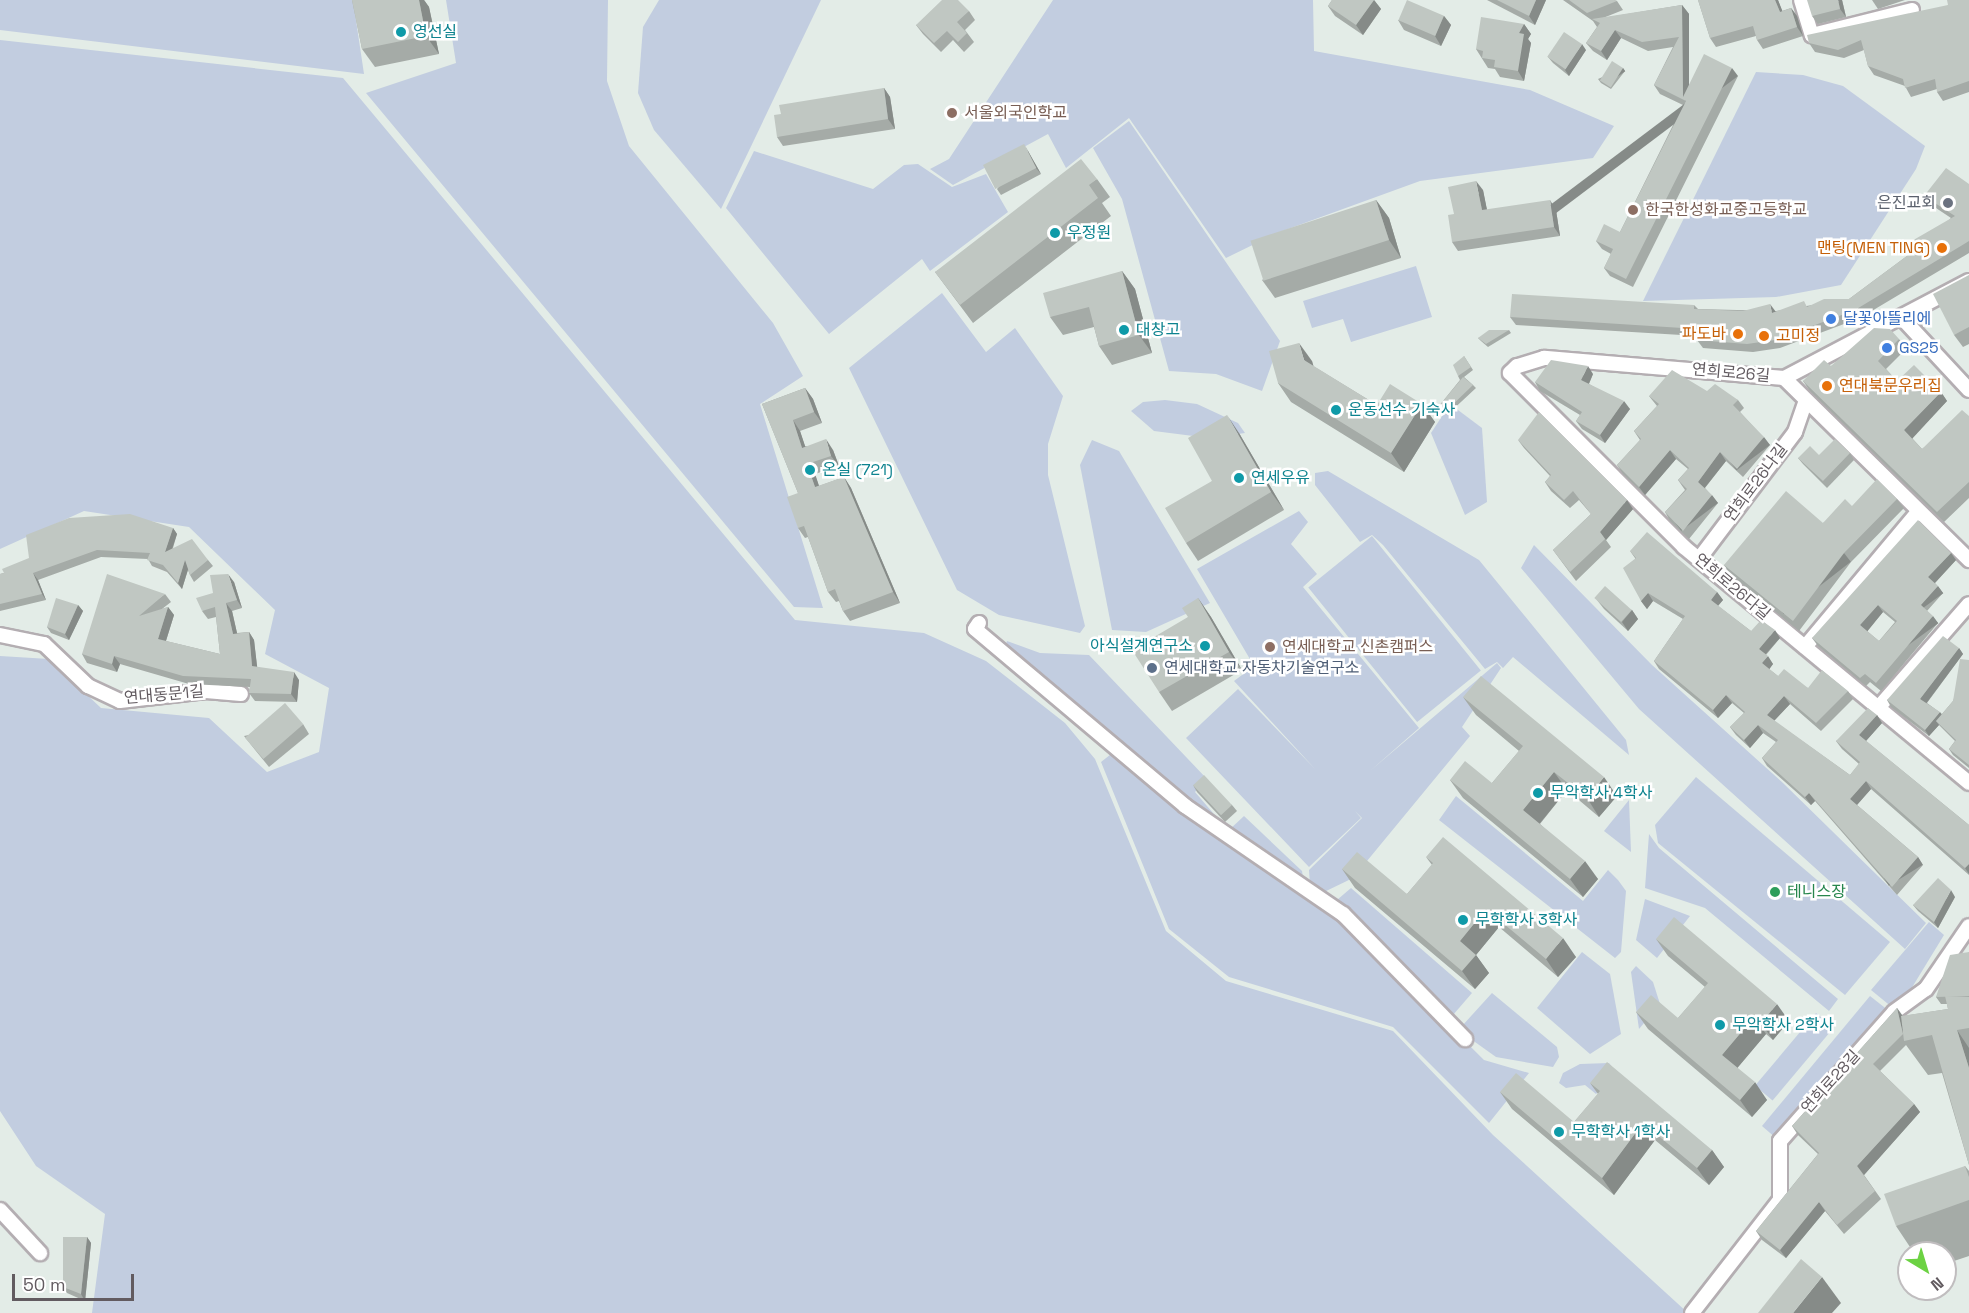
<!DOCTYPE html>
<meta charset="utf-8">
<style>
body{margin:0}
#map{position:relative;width:1969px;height:1313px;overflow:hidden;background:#e3ece7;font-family:"Space Grotesk","Noto Sans KR",sans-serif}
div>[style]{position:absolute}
.green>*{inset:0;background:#c2cde0;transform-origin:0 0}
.roads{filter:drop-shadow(2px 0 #b4aeb2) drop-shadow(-2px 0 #b4aeb2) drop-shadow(0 2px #b4aeb2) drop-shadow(0 -2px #b4aeb2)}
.minor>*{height:14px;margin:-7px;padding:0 7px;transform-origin:7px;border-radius:7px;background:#fff}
.wall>*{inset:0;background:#a5aba7}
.shaded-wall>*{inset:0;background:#868b88;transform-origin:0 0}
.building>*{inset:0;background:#c0c7c2;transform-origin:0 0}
.dots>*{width:16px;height:16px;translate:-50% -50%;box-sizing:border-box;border:3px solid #fff;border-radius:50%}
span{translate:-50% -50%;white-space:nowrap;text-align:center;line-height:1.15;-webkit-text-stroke:5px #fff;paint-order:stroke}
.culture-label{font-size:16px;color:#0d838f}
.left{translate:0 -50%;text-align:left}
.right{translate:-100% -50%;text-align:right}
.education-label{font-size:16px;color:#785e54}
.worship-label{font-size:16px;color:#5b616d}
.food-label{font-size:16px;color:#c56008}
.shop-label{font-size:16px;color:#366cbe}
.street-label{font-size:16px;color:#625b60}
.service-label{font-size:16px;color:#4e5e75}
.leisure-label{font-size:16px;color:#27864d}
.north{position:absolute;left:1897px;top:1241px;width:60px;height:60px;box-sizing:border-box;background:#fff;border:2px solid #c0bdbf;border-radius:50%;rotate:142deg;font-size:16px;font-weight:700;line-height:24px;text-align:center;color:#625b60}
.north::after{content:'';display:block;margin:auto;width:21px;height:27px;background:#6cd243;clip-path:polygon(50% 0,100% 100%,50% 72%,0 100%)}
.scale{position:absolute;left:12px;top:1274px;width:122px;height:27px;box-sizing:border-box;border:3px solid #625b60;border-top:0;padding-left:8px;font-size:18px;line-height:21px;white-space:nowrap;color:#625b60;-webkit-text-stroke:4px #fff;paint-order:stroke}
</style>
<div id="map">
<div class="green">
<div style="clip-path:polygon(0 0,353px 0,364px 74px,0 30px)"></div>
<div style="clip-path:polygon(446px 0,608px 0,607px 81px,629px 146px,773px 323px,803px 376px,760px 404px,823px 608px,794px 607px,366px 93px,456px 63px)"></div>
<div style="clip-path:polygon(659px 0,821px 0,721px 209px,654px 130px,638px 93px,643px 27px)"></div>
<div style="clip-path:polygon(1053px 0,1313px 0,1314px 51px,1530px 90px,1614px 126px,1593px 158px,1420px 181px,1277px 233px,1226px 258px,1129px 118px,1066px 168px,1048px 134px,953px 185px,930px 169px,949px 159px)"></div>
<div style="clip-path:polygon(0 40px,343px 78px,795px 620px,924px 633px,986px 661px,1065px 723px,1095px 759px,1166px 931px,1226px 981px,1393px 1031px,1493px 1135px,1688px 1313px,92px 1313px,105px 1214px,36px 1166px,0 1111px,0 656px,49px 659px,101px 708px,209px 718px,267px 772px,319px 752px,329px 688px,265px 654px,275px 610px,189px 527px,84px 511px,0 549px)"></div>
<div style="clip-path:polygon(1756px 72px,1803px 75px,1843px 86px,1925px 146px,1916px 169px,1841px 285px,1776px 297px,1643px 301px)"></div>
<div style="clip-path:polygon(1129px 121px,1280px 341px,1262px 391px,1216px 374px,1169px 371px,1122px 199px,1093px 148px)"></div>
<div style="clip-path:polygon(754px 151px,873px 189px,904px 165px,918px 164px,952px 187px,986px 174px,1008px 212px,930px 271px,922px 259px,829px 334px,726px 208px)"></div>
<div style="clip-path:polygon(1416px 266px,1432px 317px,1351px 342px,1343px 319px,1312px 328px,1303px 301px)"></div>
<div style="clip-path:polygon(942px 293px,986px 352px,1015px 328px,1063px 396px,1048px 444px,1048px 475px,1085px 626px,1080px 633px,999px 615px,957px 590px,849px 368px)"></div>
<div style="clip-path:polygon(1165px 400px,1197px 404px,1238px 423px,1245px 433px,1209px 438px,1154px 431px,1131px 411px,1143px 402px)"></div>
<div style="clip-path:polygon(1450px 404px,1482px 428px,1487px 502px,1465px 515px,1431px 433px)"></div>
<div style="clip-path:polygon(1092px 440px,1119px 451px,1210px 603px,1146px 632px,1112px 630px,1080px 465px)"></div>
<div style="clip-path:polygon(1328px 471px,1479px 560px,1626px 740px,1629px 755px,1513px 657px,1503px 668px,1497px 662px,1485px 669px,1383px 545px,1372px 535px,1360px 542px,1315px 485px,1315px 473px)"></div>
<div style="clip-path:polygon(1299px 511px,1308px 522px,1291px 544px,1317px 574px,1303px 587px,1419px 728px,1370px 771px,1497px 663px,1501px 668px,1462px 727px,1470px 736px,1353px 878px,1322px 893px,1310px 885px,1309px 870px,1362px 818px,1355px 811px,1361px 818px,1309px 867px,1186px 738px,1238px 689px,1316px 770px,1234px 681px,1254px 666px,1197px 569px)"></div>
<div style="left:1372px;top:536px;width:173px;height:82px;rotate:51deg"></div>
<div style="clip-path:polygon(1534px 545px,1652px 665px,1783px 783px,1926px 923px,1905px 949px,1639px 709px,1521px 568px)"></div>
<div style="clip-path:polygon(1007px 641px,1040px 653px,1089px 655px,1207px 779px,1195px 792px,1225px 827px,1186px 802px,1005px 647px)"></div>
<div style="clip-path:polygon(1115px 751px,1340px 917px,1484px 1060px,1529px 1073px,1489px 1123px,1393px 1027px,1229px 977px,1169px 929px,1101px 762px)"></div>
<div style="clip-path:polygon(1696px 777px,1890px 942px,1845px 995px,1658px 843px,1655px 825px)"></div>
<div style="clip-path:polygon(1456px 796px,1583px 901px,1608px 870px,1618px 880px,1626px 891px,1621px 952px,1615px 958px,1439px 820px)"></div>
<div style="clip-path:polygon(1629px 800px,1631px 852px,1604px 831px)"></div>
<div style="clip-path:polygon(1244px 816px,1302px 871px,1304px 883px,1228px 831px)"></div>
<div style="clip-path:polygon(1649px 834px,1659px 848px,1838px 999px,1829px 1011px,1705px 908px,1645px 888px)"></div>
<div style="clip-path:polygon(1351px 888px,1472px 993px,1453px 1015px,1337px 900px)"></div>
<div style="clip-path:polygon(1645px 899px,1690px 916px,1657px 958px,1636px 940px)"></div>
<div style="clip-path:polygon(1929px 922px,1944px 935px,1908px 994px,1893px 1008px,1871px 990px)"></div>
<div style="clip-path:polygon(1582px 952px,1610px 974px,1621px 1034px,1590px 1054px,1537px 1008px)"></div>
<div style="clip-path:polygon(1636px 966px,1653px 982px,1660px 1004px,1639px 1029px,1631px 972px)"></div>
<div style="clip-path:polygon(1492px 993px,1557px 1047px,1559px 1057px,1553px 1067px,1496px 1057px,1468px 1037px,1462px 1026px)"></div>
<div style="clip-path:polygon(1870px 996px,1889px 1011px,1777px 1139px,1762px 1126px)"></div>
<div style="left:1816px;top:1013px;width:23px;height:95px;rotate:40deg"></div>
<div style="clip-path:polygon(1609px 1063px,1616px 1072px,1596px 1094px,1585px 1085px,1566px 1088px,1559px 1083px,1563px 1073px,1580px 1064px)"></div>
</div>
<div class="roads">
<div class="minor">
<div style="left:1801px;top:0;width:37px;rotate:73deg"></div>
<div style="left:1812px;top:35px;width:103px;rotate:-14deg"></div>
<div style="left:1969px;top:281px;width:209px;rotate:152.3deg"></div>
<div style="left:1784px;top:378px;width:241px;rotate:-175.2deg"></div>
<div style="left:1544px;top:358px;width:28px;rotate:163deg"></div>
<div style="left:1517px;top:366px;width:10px;rotate:135deg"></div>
<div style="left:1510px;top:373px;width:246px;rotate:45deg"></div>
<div style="left:1684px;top:547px;width:370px;rotate:39.6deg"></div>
<div style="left:1903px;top:319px;width:97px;rotate:47.1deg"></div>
<div style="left:1784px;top:378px;width:260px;rotate:44.5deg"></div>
<div style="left:1699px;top:559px;width:159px;rotate:-52.9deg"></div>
<div style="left:1795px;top:432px;width:31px;rotate:-71deg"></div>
<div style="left:979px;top:623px;width:7px;rotate:124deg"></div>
<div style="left:975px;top:629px;width:275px;rotate:40.1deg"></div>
<div style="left:1185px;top:806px;width:191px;rotate:34.4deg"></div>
<div style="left:1343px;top:914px;width:175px;rotate:45.7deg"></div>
<div style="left:0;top:635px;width:45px;rotate:11.6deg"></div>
<div style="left:44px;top:644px;width:61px;rotate:43.7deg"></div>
<div style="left:88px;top:686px;width:35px;rotate:25deg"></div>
<div style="left:120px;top:701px;width:87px;rotate:-6.6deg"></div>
<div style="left:206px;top:691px;width:35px;rotate:5deg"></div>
<div style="left:1805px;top:647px;width:176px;rotate:-50.1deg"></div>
<div style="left:1878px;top:708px;width:138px;rotate:-48.8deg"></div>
<div style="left:0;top:1210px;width:59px;rotate:47.1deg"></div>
<div style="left:1692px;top:1313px;width:143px;rotate:-52.1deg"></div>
<div style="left:1780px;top:1200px;width:59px;rotate:-90deg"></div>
<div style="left:1780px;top:1141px;width:172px;rotate:-48.5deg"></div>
<div style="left:1894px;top:1012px;width:39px;rotate:-36deg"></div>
<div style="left:1926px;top:989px;width:76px;rotate:-55.7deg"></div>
</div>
</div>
<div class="wall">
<div style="clip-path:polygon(352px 0,424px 0,429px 7px,439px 54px,375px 67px,362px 49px)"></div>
<div style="clip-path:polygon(1332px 0,1374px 0,1381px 9px,1363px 35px,1335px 16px,1328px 6px)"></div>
<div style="clip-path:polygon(1487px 0,1546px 0,1535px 25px)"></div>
<div style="clip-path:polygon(1563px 0,1614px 0,1617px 1px,1623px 10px,1603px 18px,1682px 5px,1689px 14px,1689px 85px,1738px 76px,1633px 287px,1610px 276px,1604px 268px,1611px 254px,1602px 249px,1596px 241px,1620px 232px,1683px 105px,1660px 94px,1654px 85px,1673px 47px,1648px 51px,1621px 38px,1607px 60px,1593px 51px,1586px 43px,1597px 27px,1593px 21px)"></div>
<div style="clip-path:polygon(1698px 0,1778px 0,1782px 11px,1791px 8px,1797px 16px,1803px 36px,1763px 49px,1757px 40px,1756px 36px,1716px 47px,1710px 38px)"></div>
<div style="clip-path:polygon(1842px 0,1846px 17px,1818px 24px,1812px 16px)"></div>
<div style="clip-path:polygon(1872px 0,1905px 0,1878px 9px)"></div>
<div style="clip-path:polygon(1969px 0,1969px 92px,1943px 101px,1937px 92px,1937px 89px,1911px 97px,1905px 86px,1874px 75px,1868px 66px,1864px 50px,1844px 58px,1815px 52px,1809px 43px)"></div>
<div style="clip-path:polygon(969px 11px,975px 20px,965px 30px,974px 42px,964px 52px,953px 40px,941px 52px,923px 34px,916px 25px)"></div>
<div style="clip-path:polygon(1444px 16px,1451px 25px,1441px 46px,1404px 30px,1398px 20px)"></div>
<div style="clip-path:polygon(1524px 24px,1531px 34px,1528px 39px,1531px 43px,1524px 81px,1500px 77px,1495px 69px,1488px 68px,1476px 49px)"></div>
<div style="clip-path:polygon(1586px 50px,1569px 76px,1553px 63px,1548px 57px)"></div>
<div style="clip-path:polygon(1623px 68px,1625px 71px,1611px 89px,1601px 83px,1598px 79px)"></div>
<div style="clip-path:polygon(884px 88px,890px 97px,895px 129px,783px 146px,777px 137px)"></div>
<div style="clip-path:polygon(1028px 151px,1041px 174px,1001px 195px,997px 189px)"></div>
<div style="clip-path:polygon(1097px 179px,1110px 197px,1102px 203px,1111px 216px,973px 323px,935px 272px)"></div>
<div style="clip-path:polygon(1969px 184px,1969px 253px,1860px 318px,1780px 348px,1753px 352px,1703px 348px,1697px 340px,1698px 336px,1516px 325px,1510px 317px,1694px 305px,1698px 309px,1776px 311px,1849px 299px,1915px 250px,1951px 218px,1930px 204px,1924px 196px)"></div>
<div style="clip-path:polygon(1483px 190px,1487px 210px,1556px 210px,1560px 236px,1458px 251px,1452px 242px,1454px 214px)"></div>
<div style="clip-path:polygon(1376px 200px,1389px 218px,1401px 258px,1275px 298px,1262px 280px)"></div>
<div style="clip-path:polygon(1122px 271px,1135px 289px,1152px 353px,1112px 365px,1099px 346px,1094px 327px,1063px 335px,1050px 317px)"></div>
<div style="clip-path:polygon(1969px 275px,1969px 344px,1963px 347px,1954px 335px)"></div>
<div style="clip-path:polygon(1509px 330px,1511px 333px,1488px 347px,1481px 341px,1478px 338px)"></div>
<div style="clip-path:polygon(1899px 339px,1906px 349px,1886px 369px,1897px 381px,1941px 392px,1947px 401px,1912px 438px,1922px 449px,1969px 416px,1969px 498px,1944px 522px,1810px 391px,1803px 381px,1831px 366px)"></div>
<div style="clip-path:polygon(1464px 356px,1473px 370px,1464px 377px,1473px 385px,1476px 388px,1447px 415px,1439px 406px,1460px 380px,1458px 376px)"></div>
<div style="clip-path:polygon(1312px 361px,1313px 366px,1377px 405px,1422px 404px,1435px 422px,1404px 472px,1291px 402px,1278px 383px)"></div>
<div style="clip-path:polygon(1593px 374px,1589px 384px,1630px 409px,1605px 443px,1582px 429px,1576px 421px,1580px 415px,1540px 391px,1535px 382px)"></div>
<div style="clip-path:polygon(805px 388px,813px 399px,822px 423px,800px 431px,805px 446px,833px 450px,839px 466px,815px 474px,819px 486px,844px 477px,851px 488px,900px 603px,850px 621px,843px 611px,839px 601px,836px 602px,828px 592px,808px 537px,805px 538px,798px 528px,798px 493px,762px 404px)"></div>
<div style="clip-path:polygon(1707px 391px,1738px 400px,1744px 408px,1740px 412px,1770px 445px,1743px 477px,1726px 461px,1705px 488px,1718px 503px,1689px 539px,1670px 521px,1665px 512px,1685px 490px,1678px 480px,1688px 469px,1676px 459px,1645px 495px,1623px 474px,1617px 465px,1640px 440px,1634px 431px,1657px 406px,1649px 396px)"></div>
<div style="clip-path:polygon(1239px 433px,1284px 510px,1198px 561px,1186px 543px,1212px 481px)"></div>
<div style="clip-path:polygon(1518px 440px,1633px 509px,1606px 540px,1611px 547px,1576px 581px,1553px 550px,1591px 514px,1579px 500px,1570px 508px,1551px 491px,1545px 482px,1550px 476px,1524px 448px)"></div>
<div style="clip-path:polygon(1850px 453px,1854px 460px,1827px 488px,1803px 464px,1798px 458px,1819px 455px)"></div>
<div style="clip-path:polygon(1897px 499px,1904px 508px,1851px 562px,1799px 631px,1730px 574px,1724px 565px,1823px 523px,1852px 506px)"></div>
<div style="clip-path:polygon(173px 528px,177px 534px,173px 548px,208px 560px,213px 566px,194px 582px,190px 575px,188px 570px,182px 589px,167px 572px,152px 566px,148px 559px,101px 557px,38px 580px,46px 600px,0 611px,0 574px)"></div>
<div style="clip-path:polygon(1630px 551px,1717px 592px,1723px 600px,1718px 606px,1751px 631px,1780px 638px,1766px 655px,1773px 664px,1769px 669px,1778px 676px,1808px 688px,1848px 691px,1853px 699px,1821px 731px,1790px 704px,1774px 721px,1850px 775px,1859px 764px,1842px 749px,1836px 741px,1877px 715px,1882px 723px,1866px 741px,1969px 825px,1969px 875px,1871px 789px,1857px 805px,1918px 857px,1923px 865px,1897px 895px,1815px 801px,1811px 805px,1767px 766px,1762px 758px,1776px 742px,1763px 733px,1750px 748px,1736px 735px,1730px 727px,1744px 713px,1732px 703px,1718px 718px,1659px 669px,1654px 661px,1683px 619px,1653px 601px,1647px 609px,1641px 601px,1635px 558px)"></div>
<div style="clip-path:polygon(evenodd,1951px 553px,1956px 560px,1935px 583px,1943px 593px,1927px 611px,1938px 623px,1881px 691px,1870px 682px,1866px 686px,1818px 646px,1812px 638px,1951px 553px,1883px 612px,1895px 622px,1879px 641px,1867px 631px,1883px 612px)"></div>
<div style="clip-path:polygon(234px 582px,242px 608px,232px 611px,237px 633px,249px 632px,254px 640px,257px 667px,299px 680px,297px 702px,255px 701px,249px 693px,250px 687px,189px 684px,120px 664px,117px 672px,87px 663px,82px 654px,165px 594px,171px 602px,162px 609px,168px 607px,174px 615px,166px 641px,220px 654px,216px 617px,208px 619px,202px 611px)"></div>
<div style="clip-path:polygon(1198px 598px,1211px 617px,1242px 670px,1172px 711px,1159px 692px,1188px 617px)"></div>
<div style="clip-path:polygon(1597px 600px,1632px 610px,1638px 619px,1628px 631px,1604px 609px)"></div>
<div style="clip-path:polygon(78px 605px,83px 611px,69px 640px,51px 633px,47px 627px)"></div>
<div style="clip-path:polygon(1959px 648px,1963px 654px,1927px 703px,1942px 714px,1953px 701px,1969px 660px,1969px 768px,1953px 755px,1949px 749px,1955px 741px,1939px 725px,1929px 736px,1891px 707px,1887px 700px)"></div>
<div style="clip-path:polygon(1463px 697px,1617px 796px,1599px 817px,1567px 790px,1540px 824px,1598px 879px,1583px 897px,1463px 798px,1450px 780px,1492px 783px,1519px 751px,1476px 715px)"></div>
<div style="clip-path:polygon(303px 724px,309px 734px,269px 767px,244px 736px)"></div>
<div style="clip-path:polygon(1193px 785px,1232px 805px,1237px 811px,1225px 822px,1197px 792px)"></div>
<div style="clip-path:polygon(1426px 857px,1576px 957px,1558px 977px,1499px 927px,1476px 955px,1489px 973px,1475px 989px,1355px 888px,1342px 869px,1407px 894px,1432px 865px)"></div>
<div style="clip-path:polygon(1955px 897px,1938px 928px,1918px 911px,1913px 905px)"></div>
<div style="clip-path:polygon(1656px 939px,1789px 1021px,1773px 1040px,1766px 1034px,1737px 1068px,1767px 1100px,1752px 1117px,1648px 1029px,1636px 1012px,1678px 1018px,1705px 987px,1668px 956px)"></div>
<div style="clip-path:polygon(1969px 952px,1969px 1165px,1942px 1073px,1928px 1075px,1906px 1045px,1880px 1071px,1914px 1104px,1920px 1112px,1864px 1175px,1881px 1199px,1844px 1234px,1825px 1211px,1786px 1258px,1762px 1240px,1756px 1231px,1818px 1154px,1798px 1135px,1792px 1126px,1897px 1008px,1903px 1016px,1948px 1009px,1947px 1004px,1941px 1004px,1936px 997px)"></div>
<div style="clip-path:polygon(1590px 1083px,1712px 1150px,1724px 1167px,1709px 1185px,1655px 1140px,1614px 1195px,1512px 1109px,1500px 1092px,1574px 1122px,1598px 1094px)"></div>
<div style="clip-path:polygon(1965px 1166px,1969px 1171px,1969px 1256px,1945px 1264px,1945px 1253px,1914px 1253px,1896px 1226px)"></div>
<div style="clip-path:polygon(87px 1237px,91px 1243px,85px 1301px,67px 1293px,63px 1287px)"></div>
</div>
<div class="shaded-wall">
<div style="clip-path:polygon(419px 0,424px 0,429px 7px,439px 54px,426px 36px)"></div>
<div style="clip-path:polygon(1374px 0,1381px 9px,1363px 35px,1356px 25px)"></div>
<div style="clip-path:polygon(1536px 0,1546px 0,1535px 25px,1529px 16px)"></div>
<div style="clip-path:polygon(1775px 0,1778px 0,1786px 20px,1780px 12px)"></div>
<div style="clip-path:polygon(1838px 0,1842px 0,1846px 17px,1840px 9px)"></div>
<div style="clip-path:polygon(1682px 5px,1689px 14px,1689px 106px,1683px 97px)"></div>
<div style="clip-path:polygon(1791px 8px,1797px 16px,1803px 36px,1797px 27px)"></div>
<div style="clip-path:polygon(1444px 16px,1451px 25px,1441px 46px,1435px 36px)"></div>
<div style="clip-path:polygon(1524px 24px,1531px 34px,1528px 39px,1531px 43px,1524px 81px,1518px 71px,1519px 33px)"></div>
<div style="clip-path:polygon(1615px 30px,1621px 38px,1607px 60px,1601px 51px)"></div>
<div style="clip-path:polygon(1582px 44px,1586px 50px,1569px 76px,1565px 70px)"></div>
<div style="left:1623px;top:68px;width:4px;height:23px;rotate:56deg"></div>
<div style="left:1732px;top:68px;width:10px;height:236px;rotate:53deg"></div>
<div style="clip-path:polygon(884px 88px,890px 97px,895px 129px,888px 119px)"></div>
<div style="clip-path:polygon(1024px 144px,1028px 151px,1041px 174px,1036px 168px)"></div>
<div style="clip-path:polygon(1476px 181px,1483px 190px,1489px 220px,1482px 210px)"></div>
<div style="clip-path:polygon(1376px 200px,1389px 218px,1401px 258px,1389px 240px)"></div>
<div style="clip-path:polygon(1550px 200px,1556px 210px,1560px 236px,1554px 227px)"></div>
<div style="clip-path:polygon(1122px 271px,1135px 289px,1152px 353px,1139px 335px)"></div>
<div style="clip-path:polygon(1770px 304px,1776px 312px,1772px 313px)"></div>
<div style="clip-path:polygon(1299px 343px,1312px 361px,1317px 378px,1304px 360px)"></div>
<div style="clip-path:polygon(1588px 366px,1593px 374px,1587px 388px,1581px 380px)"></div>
<div style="clip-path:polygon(805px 388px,813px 399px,822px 423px,814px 412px)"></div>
<div style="clip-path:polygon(1941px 392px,1947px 401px,1911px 440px,1904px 430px)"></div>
<div style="clip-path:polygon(1624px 401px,1630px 409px,1605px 443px,1600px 435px)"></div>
<div style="clip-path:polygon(1422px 404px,1435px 422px,1404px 472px,1391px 453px)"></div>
<div style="clip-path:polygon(1227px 415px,1239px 433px,1284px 510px,1271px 492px)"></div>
<div style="clip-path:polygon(793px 420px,800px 431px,809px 458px,802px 448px)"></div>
<div style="left:1764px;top:437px;width:10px;height:42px;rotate:53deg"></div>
<div style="clip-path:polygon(826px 439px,833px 450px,839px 466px,831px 456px)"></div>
<div style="clip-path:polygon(1670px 450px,1676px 459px,1645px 495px,1639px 487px)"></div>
<div style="clip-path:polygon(1720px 452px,1726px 461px,1703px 490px,1698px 482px)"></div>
<div style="clip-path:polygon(807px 464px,815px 474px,823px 498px,815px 487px)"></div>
<div style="clip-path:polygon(844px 477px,851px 488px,900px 603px,893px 592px)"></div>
<div style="left:1712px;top:495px;width:10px;height:46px;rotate:53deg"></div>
<div style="clip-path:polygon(1627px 500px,1633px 509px,1606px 540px,1600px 532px)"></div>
<div style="clip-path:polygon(173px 528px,177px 534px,169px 558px,165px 552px)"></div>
<div style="left:1844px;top:553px;width:11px;height:85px;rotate:52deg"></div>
<div style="clip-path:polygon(1951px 553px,1956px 560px,1933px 585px,1928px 577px)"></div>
<div style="clip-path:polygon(185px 560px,189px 566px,182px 589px,178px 583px)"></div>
<div style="clip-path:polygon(33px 573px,38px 580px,46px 600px,42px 594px)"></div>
<div style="clip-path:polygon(228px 574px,234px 582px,242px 608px,237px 600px)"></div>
<div style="left:1938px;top:586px;width:9px;height:25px;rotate:54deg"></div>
<div style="clip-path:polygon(1717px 592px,1723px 600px,1716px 608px,1711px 600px)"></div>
<div style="clip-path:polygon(1648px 593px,1653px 601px,1647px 609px,1641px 601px)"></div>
<div style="clip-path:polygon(1198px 598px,1211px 617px,1242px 670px,1229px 652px)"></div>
<div style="clip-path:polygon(226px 603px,232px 611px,239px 642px,233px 634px)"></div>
<div style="clip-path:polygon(78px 605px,83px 611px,69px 640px,65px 634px)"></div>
<div style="clip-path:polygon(1878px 605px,1883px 612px,1866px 633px,1860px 625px)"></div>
<div style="clip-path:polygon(168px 607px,174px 615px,164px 647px,158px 639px)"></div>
<div style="clip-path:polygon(1632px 610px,1638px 619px,1628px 631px,1622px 622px)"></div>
<div style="left:1933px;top:616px;width:9px;height:88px;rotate:54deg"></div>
<div style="clip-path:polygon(1775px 630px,1780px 638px,1764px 656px,1759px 649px)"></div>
<div style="clip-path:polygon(249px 632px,254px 640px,258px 674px,252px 666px)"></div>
<div style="clip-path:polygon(1959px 648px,1963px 654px,1925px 705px,1920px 699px)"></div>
<div style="clip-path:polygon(114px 656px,120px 664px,117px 672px,112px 664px)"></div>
<div style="clip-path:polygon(1768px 656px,1773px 664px,1768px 671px,1762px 663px)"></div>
<div style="clip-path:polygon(294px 672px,299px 680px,297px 702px,291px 694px)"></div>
<div style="clip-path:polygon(1726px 695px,1732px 703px,1718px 718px,1713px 710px)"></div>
<div style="clip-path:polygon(1784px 696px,1790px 704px,1772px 723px,1767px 715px)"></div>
<div style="clip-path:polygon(1940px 712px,1944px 718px,1936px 721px,1939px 725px,1929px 736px,1925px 730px)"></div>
<div style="clip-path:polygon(1877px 715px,1882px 723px,1865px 742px,1859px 735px)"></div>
<div style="clip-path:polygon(1758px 725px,1763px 733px,1750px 748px,1744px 740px)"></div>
<div style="clip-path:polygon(1554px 772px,1567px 790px,1536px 828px,1523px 810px)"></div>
<div style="clip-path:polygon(1604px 777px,1617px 796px,1599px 817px,1587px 798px)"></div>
<div style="clip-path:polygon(1866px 781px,1871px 789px,1856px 806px,1850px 799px)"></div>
<div style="clip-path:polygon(1809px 793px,1815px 801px,1811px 805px,1805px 797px)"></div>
<div style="left:1918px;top:857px;width:9px;height:40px;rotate:58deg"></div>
<div style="clip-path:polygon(1585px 861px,1598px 879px,1583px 897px,1570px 879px)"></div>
<div style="clip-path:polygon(1969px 864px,1969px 874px,1965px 868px)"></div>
<div style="clip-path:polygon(1951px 890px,1955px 897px,1938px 928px,1934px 922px)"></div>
<div style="clip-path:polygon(1486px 909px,1499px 927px,1476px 955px,1489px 973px,1475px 989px,1462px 971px,1460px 941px)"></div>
<div style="clip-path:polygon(1563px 938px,1576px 957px,1558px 977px,1546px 959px)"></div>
<div style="clip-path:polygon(1777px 1004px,1789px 1021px,1773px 1040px,1761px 1023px)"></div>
<div style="clip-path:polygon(1897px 1008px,1903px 1017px,1903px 1034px)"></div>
<div style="clip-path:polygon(1754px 1017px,1766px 1034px,1734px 1072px,1722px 1055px)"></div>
<div style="clip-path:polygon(1957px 1030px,1969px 1048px,1969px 1068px)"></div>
<div style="clip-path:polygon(1755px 1082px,1767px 1100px,1752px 1117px,1740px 1100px)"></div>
<div style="clip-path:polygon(1914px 1104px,1920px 1112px,1864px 1175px,1857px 1166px)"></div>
<div style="clip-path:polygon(1643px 1123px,1655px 1140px,1614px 1195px,1602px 1178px)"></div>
<div style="clip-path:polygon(1712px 1150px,1724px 1167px,1709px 1185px,1697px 1168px)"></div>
<div style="clip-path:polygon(1819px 1202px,1825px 1211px,1786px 1258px,1780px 1250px)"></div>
<div style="clip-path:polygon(87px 1237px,91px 1243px,85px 1301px,81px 1294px)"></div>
<div style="clip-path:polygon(1822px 1277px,1841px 1303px,1832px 1313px,1793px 1313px)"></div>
</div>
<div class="building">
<div style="clip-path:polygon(352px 0,419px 0,426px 36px,362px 49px)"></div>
<div style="clip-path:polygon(942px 0,958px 0,969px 11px,957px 22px,967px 33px,958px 42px,947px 31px,934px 43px,916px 25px)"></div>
<div style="clip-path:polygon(1332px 0,1374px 0,1356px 25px,1328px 6px)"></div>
<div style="left:1407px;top:0;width:40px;height:22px;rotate:23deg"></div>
<div style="clip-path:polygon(1497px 0,1536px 0,1529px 16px)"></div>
<div style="clip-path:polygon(1569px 0,1614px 0,1617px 1px,1587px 13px)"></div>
<div style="clip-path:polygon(1698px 0,1775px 0,1780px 12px,1791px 8px,1797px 27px,1757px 40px,1753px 26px,1710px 38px)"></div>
<div style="clip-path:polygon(1807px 0,1838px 0,1840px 9px,1812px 16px)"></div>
<div style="clip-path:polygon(1947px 0,1969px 0,1969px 81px,1937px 92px,1935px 79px,1905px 88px,1903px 79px,1868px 66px,1861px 40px,1838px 50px,1809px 43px,1807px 35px,1948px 5px)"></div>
<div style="clip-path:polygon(1682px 5px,1683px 97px,1704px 54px,1732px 68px,1626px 279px,1604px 268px,1613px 249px,1596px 241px,1604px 224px,1620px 232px,1686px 101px,1654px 85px,1679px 37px,1642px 42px,1615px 30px,1601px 51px,1586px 43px,1600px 23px,1592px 19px)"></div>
<div style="clip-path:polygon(1481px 17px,1524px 24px,1519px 33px,1524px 34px,1518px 71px,1494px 67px,1495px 60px,1482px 58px,1483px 51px,1476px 49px)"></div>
<div style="left:1564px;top:32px;width:22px;height:30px;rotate:34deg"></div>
<div style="left:1612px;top:61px;width:13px;height:23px;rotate:32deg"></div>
<div style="clip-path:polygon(884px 88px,888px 119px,777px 137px,774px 115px,781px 114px,779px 105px)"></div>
<div style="left:1024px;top:144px;width:27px;height:46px;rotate:63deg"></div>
<div style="clip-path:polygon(1081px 159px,1097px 179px,1089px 185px,1098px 198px,960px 305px,935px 272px)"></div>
<div style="clip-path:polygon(1946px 168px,1969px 184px,1969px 241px,1855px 310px,1775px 340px,1747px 344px,1697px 340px,1698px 329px,1510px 317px,1512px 294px,1694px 305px,1694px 309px,1743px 311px,1770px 304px,1772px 313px,1804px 301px,1807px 307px,1824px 299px,1849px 299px,1915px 250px,1910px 242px,1955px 216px,1924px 196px)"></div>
<div style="clip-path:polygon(1476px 181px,1482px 210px,1550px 200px,1554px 227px,1452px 242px,1448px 215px,1454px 214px,1448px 187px)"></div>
<div style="left:1376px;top:200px;width:42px;height:132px;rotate:72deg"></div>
<div style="clip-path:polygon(1122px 271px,1139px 335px,1099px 346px,1089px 307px,1050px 317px,1043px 293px)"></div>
<div style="clip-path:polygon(1969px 275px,1969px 327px,1954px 335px,1933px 294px)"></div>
<div style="clip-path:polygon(1874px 328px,1890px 329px,1899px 339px,1878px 361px,1897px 381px,1914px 365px,1941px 392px,1904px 430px,1922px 449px,1962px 410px,1969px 416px,1969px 482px,1937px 512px,1803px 381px,1824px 360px,1831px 366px)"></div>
<div style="clip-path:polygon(1489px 330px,1509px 330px,1486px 344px,1478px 338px)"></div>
<div style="clip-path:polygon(1299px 343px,1304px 360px,1377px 405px,1390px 384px,1422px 404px,1391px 453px,1278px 383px,1269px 351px)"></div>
<div style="clip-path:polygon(1464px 356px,1471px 367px,1458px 376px,1453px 365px)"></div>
<div style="clip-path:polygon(1551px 360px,1588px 366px,1581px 380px,1624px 401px,1600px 435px,1576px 421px,1582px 412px,1535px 382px)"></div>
<div style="clip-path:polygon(1672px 370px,1707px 391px,1715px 384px,1738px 400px,1733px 405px,1764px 437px,1737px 469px,1720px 452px,1698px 482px,1712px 495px,1683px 531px,1665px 512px,1687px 489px,1678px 480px,1689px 468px,1670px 450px,1639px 487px,1617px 465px,1641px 439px,1634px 431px,1659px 404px,1649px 396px)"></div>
<div style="clip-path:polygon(1463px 377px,1473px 385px,1445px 412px,1439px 406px)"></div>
<div style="clip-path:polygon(805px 388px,814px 412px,793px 420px,802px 448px,826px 439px,831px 456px,807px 464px,815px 487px,844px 477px,893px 592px,843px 611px,835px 589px,828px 592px,804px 526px,798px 528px,787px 497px,798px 493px,762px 404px)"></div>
<div style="clip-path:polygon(1539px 412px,1627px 500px,1600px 532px,1605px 539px,1570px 572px,1553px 550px,1591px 514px,1573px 491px,1564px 500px,1545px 482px,1551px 475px,1518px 440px)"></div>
<div style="clip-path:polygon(1227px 415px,1271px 492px,1186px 543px,1165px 508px,1212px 481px,1188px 438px)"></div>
<div style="clip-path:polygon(1835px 439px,1850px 453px,1823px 481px,1798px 458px,1810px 446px,1819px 455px)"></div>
<div style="clip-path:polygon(1877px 479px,1897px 499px,1844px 553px,1793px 621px,1724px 565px,1786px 491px,1823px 523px,1845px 499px,1852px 506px)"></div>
<div style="clip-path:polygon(130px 514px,173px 528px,165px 552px,192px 539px,208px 560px,190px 575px,185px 560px,178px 583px,163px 565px,147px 560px,150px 553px,97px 550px,33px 573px,42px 594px,0 604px,0 574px,4px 573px,2px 569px,29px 558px,26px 535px,69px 518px)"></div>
<div style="clip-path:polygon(evenodd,1918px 520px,1951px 553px,1928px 577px,1938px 586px,1921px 605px,1933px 616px,1876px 683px,1865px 674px,1860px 678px,1812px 638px,1918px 520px,1878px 605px,1897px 621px,1879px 641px,1860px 625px,1878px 605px)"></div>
<div style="clip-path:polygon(1647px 532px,1717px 592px,1711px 600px,1751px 631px,1761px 620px,1775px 630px,1759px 649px,1768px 656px,1762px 663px,1778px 676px,1784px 669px,1808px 688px,1822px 670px,1848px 691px,1816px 723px,1784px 696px,1767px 715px,1850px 775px,1860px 762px,1836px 741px,1868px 708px,1877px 715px,1859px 735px,1969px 825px,1969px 864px,1965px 868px,1866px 781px,1850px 799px,1918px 857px,1892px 887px,1809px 793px,1805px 797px,1762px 758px,1778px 740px,1758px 725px,1744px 740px,1730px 727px,1745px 712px,1726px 695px,1713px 710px,1654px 661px,1685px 616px,1648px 593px,1641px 601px,1623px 568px,1636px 558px,1630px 551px)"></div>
<div style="clip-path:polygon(107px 574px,165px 594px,139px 616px,168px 607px,158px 639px,220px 654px,215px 607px,202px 611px,196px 598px,213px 593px,210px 575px,228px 574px,237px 600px,226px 603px,233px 634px,249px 632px,252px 666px,294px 672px,291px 694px,249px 693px,251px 679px,183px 676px,114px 656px,112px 664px,82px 654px)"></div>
<div style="left:1605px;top:586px;width:36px;height:16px;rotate:42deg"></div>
<div style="clip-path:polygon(56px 598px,78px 605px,65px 634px,47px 627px)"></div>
<div style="clip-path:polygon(1198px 598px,1229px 652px,1159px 692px,1132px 650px,1188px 617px,1182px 608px)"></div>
<div style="clip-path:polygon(1943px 636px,1959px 648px,1920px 699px,1940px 712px,1925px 730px,1887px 700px)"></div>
<div style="clip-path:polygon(1960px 659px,1969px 660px,1969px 765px,1949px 749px,1956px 740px,1936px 721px,1953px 701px)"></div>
<div style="clip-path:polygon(1481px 676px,1604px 777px,1587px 798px,1554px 772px,1523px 810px,1585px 861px,1570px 879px,1450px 780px,1465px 761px,1492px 783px,1523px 746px,1463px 697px)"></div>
<div style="left:285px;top:703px;width:28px;height:53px;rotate:49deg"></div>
<div style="left:1204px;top:775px;width:41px;height:15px;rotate:47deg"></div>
<div style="clip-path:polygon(1443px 837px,1563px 938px,1546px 959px,1486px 909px,1460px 941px,1476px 955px,1462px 971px,1342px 869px,1357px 852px,1407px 894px,1433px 863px,1426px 857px)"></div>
<div style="clip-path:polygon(1938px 878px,1951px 890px,1934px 922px,1913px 905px)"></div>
<div style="clip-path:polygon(1674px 917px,1777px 1004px,1761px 1023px,1754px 1017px,1722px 1055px,1755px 1082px,1740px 1100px,1636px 1012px,1651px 995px,1678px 1018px,1708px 983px,1656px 939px)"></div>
<div style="clip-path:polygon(1969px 952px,1969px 996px,1936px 997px,1950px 955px)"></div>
<div style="clip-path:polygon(1945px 996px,1969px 997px,1969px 1028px,1957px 1030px,1969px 1068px,1969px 1165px,1932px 1035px,1904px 1041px,1901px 1016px,1948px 1009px)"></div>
<div style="clip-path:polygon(1897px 1008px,1903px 1034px,1873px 1064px,1914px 1104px,1857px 1166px,1875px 1191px,1837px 1225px,1819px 1202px,1780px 1250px,1756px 1231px,1819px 1153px,1792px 1126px)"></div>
<div style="clip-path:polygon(1607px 1062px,1712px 1150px,1697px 1168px,1643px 1123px,1602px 1178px,1500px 1092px,1516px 1073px,1574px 1122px,1600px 1091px,1590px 1083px)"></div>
<div style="clip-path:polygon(1965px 1166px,1969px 1177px,1969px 1200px,1896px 1226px,1884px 1194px)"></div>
<div style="clip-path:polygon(63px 1237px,87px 1237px,81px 1294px,63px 1287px)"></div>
<div style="clip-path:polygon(1801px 1259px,1822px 1277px,1793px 1313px,1758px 1313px)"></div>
</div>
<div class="dots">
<div style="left:401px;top:32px;background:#0f9aa8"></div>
<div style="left:952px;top:113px;background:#8d6e63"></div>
<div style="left:1948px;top:203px;background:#6b7280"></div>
<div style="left:1633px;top:210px;background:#8d6e63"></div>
<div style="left:1055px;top:233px;background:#0f9aa8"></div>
<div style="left:1942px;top:248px;background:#e8710a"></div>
<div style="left:1831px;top:319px;background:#3f7fe0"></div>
<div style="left:1124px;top:330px;background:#0f9aa8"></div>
<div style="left:1738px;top:334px;background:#e8710a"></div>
<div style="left:1764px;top:336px;background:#e8710a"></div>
<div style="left:1887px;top:348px;background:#3f7fe0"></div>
<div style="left:1827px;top:386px;background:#e8710a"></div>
<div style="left:1336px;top:410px;background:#0f9aa8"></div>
<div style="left:810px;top:470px;background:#0f9aa8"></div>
<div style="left:1239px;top:478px;background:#0f9aa8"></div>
<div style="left:1205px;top:646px;background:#0f9aa8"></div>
<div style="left:1270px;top:647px;background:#8d6e63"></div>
<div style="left:1152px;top:668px;background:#5c6f8a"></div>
<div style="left:1538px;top:793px;background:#0f9aa8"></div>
<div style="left:1775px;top:892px;background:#2e9e5b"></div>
<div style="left:1463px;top:920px;background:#0f9aa8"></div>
<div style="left:1720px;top:1025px;background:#0f9aa8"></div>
<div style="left:1559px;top:1132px;background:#0f9aa8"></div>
</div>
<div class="culture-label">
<span class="left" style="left:413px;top:32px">영선실</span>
<span class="left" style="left:1067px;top:233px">우정원</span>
<span class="left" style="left:1136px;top:330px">대창고</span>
<span class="left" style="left:1348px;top:410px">운동선수 기숙사</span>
<span class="left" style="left:822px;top:470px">온실 (721)</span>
<span class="left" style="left:1251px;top:478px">연세우유</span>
<span class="right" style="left:1193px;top:646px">아식설계연구소</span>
<span class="left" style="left:1550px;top:793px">무악학사 4학사</span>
<span class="left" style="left:1475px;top:920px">무학학사 3학사</span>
<span class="left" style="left:1732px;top:1025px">무악학사 2학사</span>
<span class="left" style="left:1571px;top:1132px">무학학사 1학사</span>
</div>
<div class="education-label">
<span class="left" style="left:964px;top:113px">서울외국인학교</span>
<span class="left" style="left:1645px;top:210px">한국한성화교중고등학교</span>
<span class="left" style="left:1282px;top:647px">연세대학교 신촌캠퍼스</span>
</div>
<div class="worship-label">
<span class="right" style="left:1936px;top:203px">은진교회</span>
</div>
<div class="food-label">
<span class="right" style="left:1930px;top:248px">맨팅(MEN TING)</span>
<span class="right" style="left:1726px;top:334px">파도바</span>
<span class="left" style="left:1776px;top:336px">고미정</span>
<span class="left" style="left:1839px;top:386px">연대북문우리집</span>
</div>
<div class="shop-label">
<span class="left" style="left:1843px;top:319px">달꽃아뜰리에</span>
<span class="left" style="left:1899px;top:348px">GS25</span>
</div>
<div class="street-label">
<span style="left:1731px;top:373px;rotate:5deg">연희로26길</span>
<span style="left:1756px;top:483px;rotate:-53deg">연희로26나길</span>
<span style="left:1732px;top:587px;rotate:40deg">연희로26다길</span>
<span style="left:164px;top:695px;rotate:-5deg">연대동문1길</span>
<span style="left:1831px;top:1082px;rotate:-48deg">연희로28길</span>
</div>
<div class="service-label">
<span class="left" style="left:1164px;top:668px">연세대학교 자동차기술연구소</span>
</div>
<div class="leisure-label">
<span class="left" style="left:1787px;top:892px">테니스장</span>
</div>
<div class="north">N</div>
<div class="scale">50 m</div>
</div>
